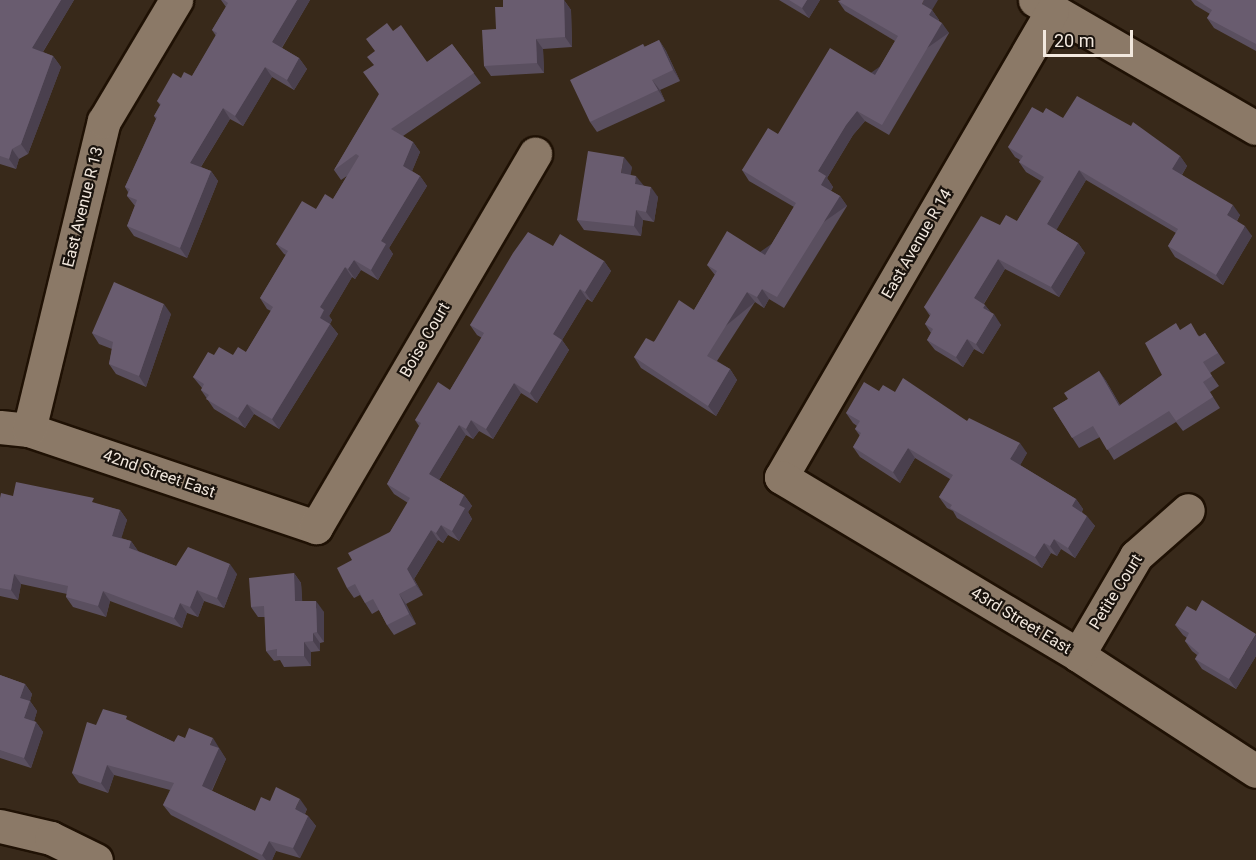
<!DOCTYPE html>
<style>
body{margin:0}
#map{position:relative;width:1256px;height:860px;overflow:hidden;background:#38291a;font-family:Roboto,sans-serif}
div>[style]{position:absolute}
.roads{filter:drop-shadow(2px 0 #1f1104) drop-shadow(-2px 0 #1f1104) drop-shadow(0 2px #1f1104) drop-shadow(0 -2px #1f1104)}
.minor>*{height:33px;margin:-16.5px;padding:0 16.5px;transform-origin:16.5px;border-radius:16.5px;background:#8b7967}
.wall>*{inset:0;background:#5a4f5f}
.shaded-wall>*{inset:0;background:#4a404e;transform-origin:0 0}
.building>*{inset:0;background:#695c6f}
span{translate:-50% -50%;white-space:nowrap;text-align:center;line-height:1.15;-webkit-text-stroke:4.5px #1a130d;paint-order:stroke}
.street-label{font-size:16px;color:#f2e8de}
.scale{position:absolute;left:1043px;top:30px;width:90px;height:27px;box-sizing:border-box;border:3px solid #f2e8de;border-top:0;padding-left:8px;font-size:18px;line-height:21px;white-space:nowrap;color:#f2e8de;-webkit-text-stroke:4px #1a130d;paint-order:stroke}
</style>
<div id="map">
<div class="roads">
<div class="minor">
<div style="left:1035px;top:0;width:255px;rotate:30.1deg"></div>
<div style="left:1052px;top:11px;width:539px;rotate:120.18deg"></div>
<div style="left:781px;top:477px;width:346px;rotate:30.9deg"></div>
<div style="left:1078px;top:655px;width:212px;rotate:33.1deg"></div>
<div style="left:0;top:427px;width:29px;rotate:6deg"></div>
<div style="left:29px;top:430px;width:303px;rotate:18.7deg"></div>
<div style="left:316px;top:527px;width:433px;rotate:-59.6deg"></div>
<div style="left:29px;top:430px;width:318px;rotate:-76.4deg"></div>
<div style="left:104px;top:121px;width:141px;rotate:-59.2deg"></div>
<div style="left:1078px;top:655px;width:115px;rotate:-59.6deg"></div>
<div style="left:1136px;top:556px;width:69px;rotate:-41.5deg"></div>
<div style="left:0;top:826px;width:52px;rotate:13.2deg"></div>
<div style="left:51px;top:838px;width:50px;rotate:26.1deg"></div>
</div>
</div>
<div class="wall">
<div style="clip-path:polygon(0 0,74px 0,43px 52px,53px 56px,61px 67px,28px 154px,19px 159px,16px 169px,0 164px)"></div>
<div style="clip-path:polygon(221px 0,310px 0,282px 48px,299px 58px,307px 69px,294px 90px,272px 77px,243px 126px,230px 119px,201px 167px,211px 171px,218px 181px,187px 258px,134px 236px,127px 226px,135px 206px,127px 196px,128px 192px,125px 187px,156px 119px,154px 116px,160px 105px,157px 101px,181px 78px,192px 76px,216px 36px,212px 30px,226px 7px)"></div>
<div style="clip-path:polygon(564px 0,571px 10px,572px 47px,543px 49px,544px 73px,491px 76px,484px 66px,496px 29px)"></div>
<div style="clip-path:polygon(779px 0,820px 0,809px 18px)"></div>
<div style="clip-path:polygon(1191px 0,1256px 0,1256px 51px,1214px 28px,1207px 18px,1210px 14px,1195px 5px)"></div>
<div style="clip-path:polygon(838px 1px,932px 10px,939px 20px,939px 21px,949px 33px,889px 135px,865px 121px,853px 135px,827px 178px,833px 187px,831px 191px,840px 196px,847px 206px,784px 308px,769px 299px,764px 308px,755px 302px,717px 361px,730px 369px,737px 380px,716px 416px,641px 368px,634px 357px,694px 310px,715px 275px,707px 265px,765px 255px,794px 207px,749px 181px,742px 170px,778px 134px,875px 75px,895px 41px,845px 11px)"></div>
<div style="clip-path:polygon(393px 31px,427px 62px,452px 44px,481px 83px,403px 136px,413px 142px,420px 152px,412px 171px,420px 176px,427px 186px,389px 248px,393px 254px,378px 280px,361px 270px,355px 279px,352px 277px,329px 316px,332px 320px,330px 324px,338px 334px,279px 429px,254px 414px,245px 428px,214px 409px,201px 390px,202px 388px,193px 377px,214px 355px,233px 355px,246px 352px,271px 311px,267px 309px,260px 298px,286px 255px,284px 254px,276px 244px,316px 209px,333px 199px,347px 176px,341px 180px,334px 170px,379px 95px,374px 65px,375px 51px)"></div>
<div style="clip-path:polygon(659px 40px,666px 51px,680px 81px,660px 90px,665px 101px,597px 132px,590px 122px,643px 44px,645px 47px)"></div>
<div style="clip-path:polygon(1043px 113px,1063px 118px,1180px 156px,1187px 166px,1182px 175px,1240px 215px,1237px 221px,1252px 236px,1223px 285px,1175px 257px,1168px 246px,1176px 233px,1086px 180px,1056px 230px,1078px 243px,1085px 253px,1059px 297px,1005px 269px,984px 304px,1001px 325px,983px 354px,974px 349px,963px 367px,935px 350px,927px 340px,931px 333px,925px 324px,930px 316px,924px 307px,1000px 225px,1017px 221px,1041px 181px,1026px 172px,1019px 162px,1020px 160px,1015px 157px,1008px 147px)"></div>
<div style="clip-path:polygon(632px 167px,630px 175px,658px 197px,654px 222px,643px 220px,641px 236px,584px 230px,577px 220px)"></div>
<div style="clip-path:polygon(553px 246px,604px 261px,611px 271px,592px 302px,587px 299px,562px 340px,569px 350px,537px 403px,521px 393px,493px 439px,479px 431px,473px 439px,466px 435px,439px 480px,464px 495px,472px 506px,468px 512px,472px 519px,459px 541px,448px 535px,443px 543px,438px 540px,414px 579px,423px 595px,406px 604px,416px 624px,394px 635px,387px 625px,379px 610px,372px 614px,360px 595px,354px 598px,347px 588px,352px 560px,390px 532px,408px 503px,394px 494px,387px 484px,419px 426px,415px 420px,450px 390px,482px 338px,477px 335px,470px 325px)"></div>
<div style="clip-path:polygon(171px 314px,146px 387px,116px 374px,109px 364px,112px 349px,99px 344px,92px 333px)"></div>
<div style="clip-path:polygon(1180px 330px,1200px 336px,1205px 333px,1225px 363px,1210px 373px,1219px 386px,1210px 392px,1220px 408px,1183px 431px,1176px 422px,1114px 460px,1100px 437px,1079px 448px,1053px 408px,1068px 399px,1099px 371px,1106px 381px,1120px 405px,1162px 375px)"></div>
<div style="clip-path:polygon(879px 391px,895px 392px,967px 421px,1027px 453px,1020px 465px,1076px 499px,1083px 509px,1082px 512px,1095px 526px,1075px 558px,1061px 549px,1057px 556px,1051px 553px,1042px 568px,957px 518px,953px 511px,947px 508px,939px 497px,950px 479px,915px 458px,900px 483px,860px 457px,853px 447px,860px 436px,855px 429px,857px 426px,853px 423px,846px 413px)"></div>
<div style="clip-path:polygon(13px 496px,97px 504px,120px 510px,127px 520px,121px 538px,131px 541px,138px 551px,176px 566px,237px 574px,224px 608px,204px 601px,198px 617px,187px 613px,182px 628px,110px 601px,106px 617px,73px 607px,66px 597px,67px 594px,21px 584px,18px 600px,0 596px,0 498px)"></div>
<div style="clip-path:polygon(294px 573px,301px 583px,302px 601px,324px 612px,324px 642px,320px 643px,320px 651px,311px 652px,311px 666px,284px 667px,280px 660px,274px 661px,266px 651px,265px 617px,258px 617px,251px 607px)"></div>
<div style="clip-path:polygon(1175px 625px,1256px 656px,1236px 689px,1202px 669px,1195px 659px,1197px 655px,1192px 651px,1185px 641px,1187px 638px,1183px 635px)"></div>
<div style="clip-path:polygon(0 675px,25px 684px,32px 694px,30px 701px,37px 711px,34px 721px,36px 722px,43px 732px,31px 768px,0 758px)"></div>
<div style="clip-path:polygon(130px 722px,174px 742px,185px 738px,220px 749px,220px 750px,226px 759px,212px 791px,255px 811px,270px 801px,307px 809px,305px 814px,308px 816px,316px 826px,300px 858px,276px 851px,272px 860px,259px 860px,171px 815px,163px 805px,170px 790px,114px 775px,108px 793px,79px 783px,72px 773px,96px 725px)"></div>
</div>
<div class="shaded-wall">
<div style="clip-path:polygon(61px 0,74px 0,39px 58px,32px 48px)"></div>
<div style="clip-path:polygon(297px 0,310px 0,279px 52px,272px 42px)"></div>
<div style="clip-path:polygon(564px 0,571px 10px,572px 47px,565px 37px)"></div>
<div style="clip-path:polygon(807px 0,820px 0,809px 18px,802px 8px)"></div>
<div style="clip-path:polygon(924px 0,938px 0,932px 10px,939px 20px,936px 25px,922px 4px)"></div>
<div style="left:942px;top:23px;width:12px;height:118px;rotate:55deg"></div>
<div style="clip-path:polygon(536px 39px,543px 49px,544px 73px,537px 63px)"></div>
<div style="clip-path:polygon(659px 40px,666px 51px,680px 81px,673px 70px)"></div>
<div style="clip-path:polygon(53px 56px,61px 67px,28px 154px,21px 144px)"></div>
<div style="clip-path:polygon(299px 58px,307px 69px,294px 90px,287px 80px)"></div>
<div style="clip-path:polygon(265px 67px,272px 77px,243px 126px,235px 116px)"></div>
<div style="clip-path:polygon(652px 80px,660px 90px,665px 101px,658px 90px)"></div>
<div style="clip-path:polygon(223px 108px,230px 119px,197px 173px,190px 163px)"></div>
<div style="clip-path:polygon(857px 111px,865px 121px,853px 135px,827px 178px,833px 187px,828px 195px,821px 185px,818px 171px,846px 125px)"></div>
<div style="clip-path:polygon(413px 142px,420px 152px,410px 176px,403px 166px)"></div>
<div style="clip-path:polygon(12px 149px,19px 159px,16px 169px,9px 159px)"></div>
<div style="clip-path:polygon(1180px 156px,1187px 166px,1179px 179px,1172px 169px)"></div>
<div style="clip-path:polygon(624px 157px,632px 167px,629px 184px,621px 173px)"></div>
<div style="clip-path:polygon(1079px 170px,1086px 180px,1054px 234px,1047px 224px)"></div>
<div style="clip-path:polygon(211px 171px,218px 181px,187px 258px,180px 248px)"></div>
<div style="clip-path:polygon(420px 176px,427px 186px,389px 248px,393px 254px,378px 280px,371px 270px,381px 241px)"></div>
<div style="clip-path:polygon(636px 176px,644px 186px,635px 184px)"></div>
<div style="clip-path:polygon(651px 187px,658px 197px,654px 222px,646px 212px)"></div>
<div style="left:840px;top:196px;width:12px;height:119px;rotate:55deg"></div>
<div style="clip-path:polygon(1233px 205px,1240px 215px,1234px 225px,1227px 215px)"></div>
<div style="clip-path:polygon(636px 210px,643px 220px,641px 236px,634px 226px)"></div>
<div style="clip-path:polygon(1245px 226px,1252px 236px,1223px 285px,1216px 275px)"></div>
<div style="clip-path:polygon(1078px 243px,1085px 253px,1059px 297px,1051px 287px)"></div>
<div style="clip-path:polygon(998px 259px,1005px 269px,981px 308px,974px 298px)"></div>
<div style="clip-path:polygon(354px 260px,361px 270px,355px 279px,348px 269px)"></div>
<div style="clip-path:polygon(604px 261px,611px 271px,592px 302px,585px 292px)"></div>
<div style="clip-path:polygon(345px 267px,352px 277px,329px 316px,332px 320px,327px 328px,320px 318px,320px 307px)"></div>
<div style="clip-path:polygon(580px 289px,587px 299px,562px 340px,569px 350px,537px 403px,530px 393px,553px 334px)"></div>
<div style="clip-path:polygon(762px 289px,769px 299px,764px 308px,757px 297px)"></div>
<div style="left:747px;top:292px;width:13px;height:75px;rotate:51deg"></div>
<div style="clip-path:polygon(164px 304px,171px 314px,146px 387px,139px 376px)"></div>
<div style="clip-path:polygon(985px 305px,993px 315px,983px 308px)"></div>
<div style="clip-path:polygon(994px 314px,1001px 325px,983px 354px,976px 344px)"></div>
<div style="clip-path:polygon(330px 324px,338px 334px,279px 429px,272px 419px)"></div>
<div style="clip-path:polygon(967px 339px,974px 349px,963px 367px,956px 357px)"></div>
<div style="clip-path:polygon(730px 369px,737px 380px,716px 416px,708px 406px)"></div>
<div style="clip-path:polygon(1099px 371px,1106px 381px,1126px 416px,1119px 406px)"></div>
<div style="clip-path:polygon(514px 383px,521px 393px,493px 439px,486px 429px)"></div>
<div style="clip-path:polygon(247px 404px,254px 414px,245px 428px,238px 418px)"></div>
<div style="clip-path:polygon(471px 420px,479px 431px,473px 439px,466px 429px)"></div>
<div style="clip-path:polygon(459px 425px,466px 435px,436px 485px,429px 474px)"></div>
<div style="clip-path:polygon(1020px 443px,1027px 453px,1018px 469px,1010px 459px)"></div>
<div style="clip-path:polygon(908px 448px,915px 458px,900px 483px,893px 472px)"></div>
<div style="clip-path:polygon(464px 495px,472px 506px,468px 512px,472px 519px,459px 541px,452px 531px,459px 505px)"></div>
<div style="clip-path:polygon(1076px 499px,1083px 509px,1079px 516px,1072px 506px)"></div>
<div style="clip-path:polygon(120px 510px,127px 520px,119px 546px,112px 536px)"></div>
<div style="clip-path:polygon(1087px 516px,1095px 526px,1075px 558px,1068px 548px)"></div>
<div style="clip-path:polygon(441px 525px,448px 535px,443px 543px,436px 533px)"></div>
<div style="clip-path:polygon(431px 530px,438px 540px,414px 579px,423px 595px,416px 585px,407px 569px)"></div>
<div style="clip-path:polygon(1054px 539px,1061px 549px,1057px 556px,1050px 546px)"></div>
<div style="clip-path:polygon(131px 541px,138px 551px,129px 548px)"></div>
<div style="clip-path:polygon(1044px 543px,1051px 553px,1042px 568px,1035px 557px)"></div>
<div style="clip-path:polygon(230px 564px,237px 574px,224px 608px,217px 598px)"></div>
<div style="clip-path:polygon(294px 573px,301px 583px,303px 611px,295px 601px)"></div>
<div style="clip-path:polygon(14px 574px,21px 584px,18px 600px,11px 590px)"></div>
<div style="clip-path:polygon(197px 590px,204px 601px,198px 617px,190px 607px)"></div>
<div style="clip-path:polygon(103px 591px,110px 601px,106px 617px,98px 606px)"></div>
<div style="clip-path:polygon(399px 594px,406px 604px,416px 624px,409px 614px)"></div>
<div style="clip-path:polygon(316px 601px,324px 612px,324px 642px,317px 632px)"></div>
<div style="clip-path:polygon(180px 603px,187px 613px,182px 628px,174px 618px)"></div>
<div style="clip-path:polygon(313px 633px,320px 643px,320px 651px,313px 641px)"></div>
<div style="clip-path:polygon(1256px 634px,1256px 656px,1236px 689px,1229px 679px)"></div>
<div style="clip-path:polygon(304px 642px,311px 652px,311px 666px,304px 656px)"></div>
<div style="clip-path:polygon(25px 684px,32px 694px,28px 708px,20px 698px)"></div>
<div style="clip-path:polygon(30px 701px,37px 711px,32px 728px,24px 718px)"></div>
<div style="clip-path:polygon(36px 722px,43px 732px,31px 768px,24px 758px)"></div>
<div style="clip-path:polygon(213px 738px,226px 759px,209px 796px,202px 786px,210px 745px)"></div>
<div style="clip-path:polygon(107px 765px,114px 775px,108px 793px,101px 783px)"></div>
<div style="clip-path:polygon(300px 799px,307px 809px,302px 819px,295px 809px)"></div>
<div style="clip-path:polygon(308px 816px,316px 826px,300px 858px,293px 848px)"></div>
<div style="clip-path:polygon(269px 841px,276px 851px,272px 860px,266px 860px,262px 855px)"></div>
</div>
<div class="building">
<div style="clip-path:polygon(0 0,61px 0,32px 48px,53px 56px,21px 144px,12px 149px,9px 159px,0 156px)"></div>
<div style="clip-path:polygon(224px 0,297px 0,272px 42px,299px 58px,287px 80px,265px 67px,235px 116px,223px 108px,190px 163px,211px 171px,180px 248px,127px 226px,137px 200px,127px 196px,130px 189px,125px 187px,157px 117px,154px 116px,161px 104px,157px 101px,173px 73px,181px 78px,184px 72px,192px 76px,217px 33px,212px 30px,228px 3px)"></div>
<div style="clip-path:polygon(503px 0,564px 0,565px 37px,536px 39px,537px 63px,484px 66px,482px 30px,496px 29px,495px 7px,503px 7px)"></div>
<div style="clip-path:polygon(789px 0,807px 0,802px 8px)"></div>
<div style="clip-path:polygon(841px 0,924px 0,922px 4px,932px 10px,929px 15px,942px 23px,882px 125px,857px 111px,846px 125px,818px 171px,826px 176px,821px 185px,840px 196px,777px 297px,762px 289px,757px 297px,747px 292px,707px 356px,730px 369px,708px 406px,634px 357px,646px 338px,654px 342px,679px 300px,694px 310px,717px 271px,707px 265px,727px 231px,765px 255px,796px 203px,742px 170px,768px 128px,778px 134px,830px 48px,875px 75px,898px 36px,838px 1px)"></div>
<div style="clip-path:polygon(1196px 0,1256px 0,1256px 44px,1207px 18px,1212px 10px)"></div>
<div style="clip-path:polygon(387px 23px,393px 31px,401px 25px,427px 62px,452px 44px,474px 73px,391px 129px,413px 142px,403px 166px,420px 176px,381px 241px,386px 244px,371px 270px,354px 260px,348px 269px,345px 267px,320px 307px,324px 310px,320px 318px,330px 324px,272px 419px,247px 404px,238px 418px,206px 399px,209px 395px,201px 390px,204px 384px,193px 377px,208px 352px,214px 355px,219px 347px,233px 355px,238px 347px,246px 352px,273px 307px,260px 298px,288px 251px,276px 244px,302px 201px,316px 209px,325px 194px,333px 199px,359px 156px,356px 154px,334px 170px,379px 94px,363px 72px,374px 65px,367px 57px,375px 51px,366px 39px)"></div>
<div style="clip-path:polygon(659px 40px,673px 70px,652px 80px,658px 90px,590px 122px,570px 80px,643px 44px,644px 47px)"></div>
<div style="clip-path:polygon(1077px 96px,1131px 126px,1133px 122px,1180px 156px,1172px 169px,1233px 205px,1227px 215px,1245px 226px,1216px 275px,1168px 246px,1178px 229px,1079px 170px,1047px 224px,1078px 243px,1051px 287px,998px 259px,974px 298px,985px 305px,983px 308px,994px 314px,976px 344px,967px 339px,956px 357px,927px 340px,933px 329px,925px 324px,931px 314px,924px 307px,981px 216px,1000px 225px,1006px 215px,1017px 221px,1044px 177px,1019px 162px,1023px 156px,1008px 147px,1032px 107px,1043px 113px,1046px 108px,1063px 118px)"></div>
<div style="clip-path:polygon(588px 151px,624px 157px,621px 173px,636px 176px,635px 184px,651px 187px,646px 212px,636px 210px,634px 226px,577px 220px)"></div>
<div style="clip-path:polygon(528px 232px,553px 246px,560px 234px,604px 261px,585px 292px,580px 289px,553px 334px,562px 340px,530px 393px,514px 383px,486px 429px,471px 420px,466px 429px,459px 425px,429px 474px,464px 495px,459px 505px,465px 508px,452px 531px,441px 525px,436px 533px,431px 530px,407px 569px,416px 585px,399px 594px,409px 614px,387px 625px,373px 599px,365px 603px,355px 584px,347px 588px,337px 568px,352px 560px,348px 553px,390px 532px,410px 498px,387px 484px,421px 423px,415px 420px,438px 382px,450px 390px,484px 333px,470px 325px,513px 253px)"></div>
<div style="clip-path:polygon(114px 282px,164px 304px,139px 376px,109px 364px,113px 342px,92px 333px)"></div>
<div style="clip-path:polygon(1176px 323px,1180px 330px,1191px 323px,1199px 337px,1205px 333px,1218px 353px,1203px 362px,1212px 376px,1203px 382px,1213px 397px,1176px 421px,1169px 411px,1107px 450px,1093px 426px,1072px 438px,1053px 408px,1068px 399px,1064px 393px,1099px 371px,1119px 406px,1162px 375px,1145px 343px)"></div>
<div style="clip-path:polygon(903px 378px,967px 421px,969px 418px,1020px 443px,1010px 459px,1076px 499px,1072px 506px,1087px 516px,1068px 548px,1054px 539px,1050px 546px,1044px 543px,1035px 557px,950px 508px,952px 505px,939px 497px,953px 475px,908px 448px,893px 472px,853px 447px,861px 433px,855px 429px,860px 421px,846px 413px,864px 382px,879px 391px,883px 385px,895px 392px)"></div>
<div style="clip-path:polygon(16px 482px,94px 498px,92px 502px,120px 510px,112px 536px,131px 541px,129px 548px,176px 566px,188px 547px,230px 564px,217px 598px,197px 590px,190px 607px,180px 603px,174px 618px,103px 591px,98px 606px,66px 597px,68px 586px,14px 574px,11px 590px,0 588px,0 498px,1px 493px,13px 496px)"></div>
<div style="clip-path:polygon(294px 573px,295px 601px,316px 601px,317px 632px,313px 633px,313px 641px,304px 642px,304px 656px,277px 656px,277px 649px,266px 651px,264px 606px,251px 607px,249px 578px)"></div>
<div style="clip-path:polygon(1202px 600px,1256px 634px,1229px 679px,1195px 659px,1199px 653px,1185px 641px,1189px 633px,1175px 625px,1187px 606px,1196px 611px)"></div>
<div style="clip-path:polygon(0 675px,25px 684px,20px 698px,30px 701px,24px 718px,36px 722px,24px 758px,0 750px)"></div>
<div style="clip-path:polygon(103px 709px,127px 716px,126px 719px,174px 742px,178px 735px,185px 738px,189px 728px,213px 738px,210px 745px,219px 748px,202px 786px,255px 811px,261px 797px,270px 801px,276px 787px,300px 799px,295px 809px,308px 816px,293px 848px,269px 841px,262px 855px,163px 805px,174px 783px,107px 765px,101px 783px,72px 773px,87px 722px,96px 725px)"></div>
</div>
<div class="street-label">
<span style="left:83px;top:207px;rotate:-76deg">East Avenue R 13</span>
<span style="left:917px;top:244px;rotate:-60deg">East Avenue R 14</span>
<span style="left:425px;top:340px;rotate:-60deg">Boise Court</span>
<span style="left:159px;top:474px;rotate:19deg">42nd Street East</span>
<span style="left:1116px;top:592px;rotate:-58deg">Petite Court</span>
<span style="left:1021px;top:621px;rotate:31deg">43rd Street East</span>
</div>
<div class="scale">20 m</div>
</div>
